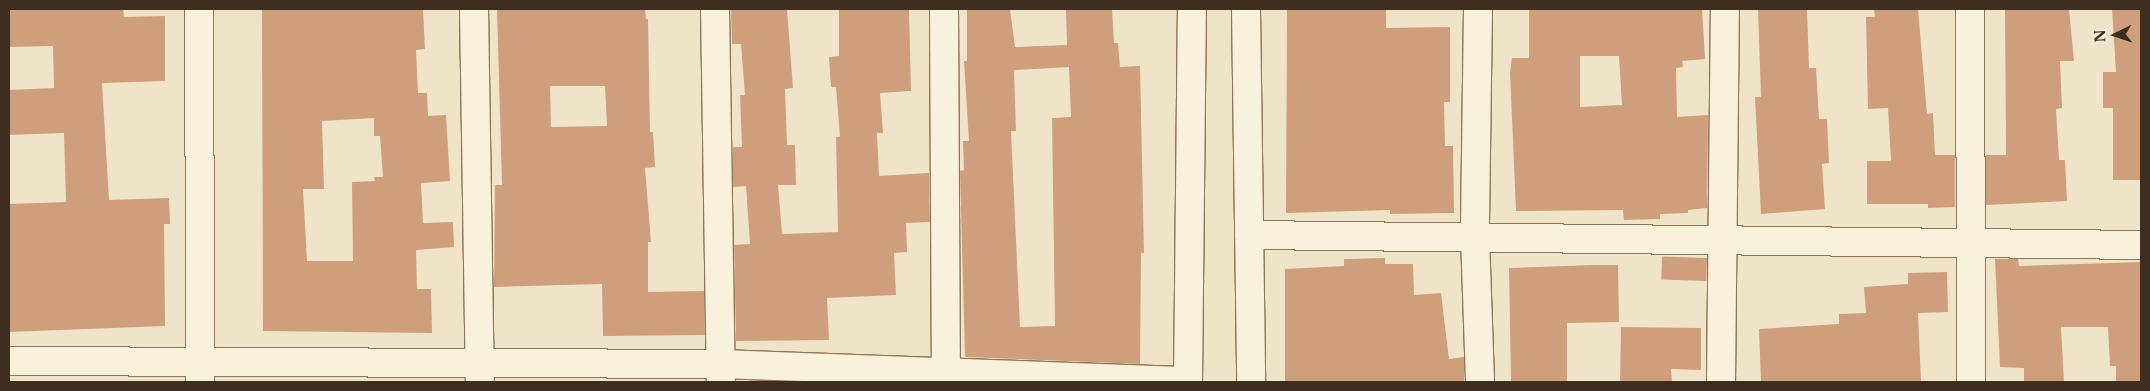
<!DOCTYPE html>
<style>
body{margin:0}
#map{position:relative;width:2150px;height:391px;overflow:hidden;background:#f0e4c8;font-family:"Libre Baskerville",serif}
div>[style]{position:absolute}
.building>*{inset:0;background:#cf9f7d;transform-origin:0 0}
.roads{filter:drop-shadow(1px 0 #8d765c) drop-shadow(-1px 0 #8d765c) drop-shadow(0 1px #8d765c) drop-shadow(0 -1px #8d765c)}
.street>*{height:28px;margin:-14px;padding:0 14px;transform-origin:14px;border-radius:14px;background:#faf1dc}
.secondary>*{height:28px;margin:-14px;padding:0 14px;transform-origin:14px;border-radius:14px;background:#faf1dc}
span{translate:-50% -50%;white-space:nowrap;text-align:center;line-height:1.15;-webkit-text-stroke:4px #f7eed8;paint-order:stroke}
.frame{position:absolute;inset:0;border:10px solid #3d2e20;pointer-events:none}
.north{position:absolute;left:2090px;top:10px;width:50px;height:50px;-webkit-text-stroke:4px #f7eed8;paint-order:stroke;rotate:266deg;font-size:14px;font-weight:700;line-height:20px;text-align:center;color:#3d2e20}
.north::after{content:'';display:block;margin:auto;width:18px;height:22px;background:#3d2e20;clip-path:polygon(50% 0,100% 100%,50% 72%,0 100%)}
</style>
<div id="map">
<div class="building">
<div style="clip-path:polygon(9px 9px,123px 9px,124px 17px,165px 16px,165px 81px,102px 83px,109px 200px,169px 198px,170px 224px,164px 224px,165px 326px,9px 332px,9px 204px,66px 202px,64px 133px,9px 135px,9px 90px,54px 88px,53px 46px,9px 47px)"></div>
<div style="clip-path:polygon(evenodd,262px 9px,423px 9px,425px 49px,416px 50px,418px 93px,427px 93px,428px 116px,446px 115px,450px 181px,421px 183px,423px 223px,453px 222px,454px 247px,416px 250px,417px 289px,431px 289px,432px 333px,263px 331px,262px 9px,374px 118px,374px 136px,380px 136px,383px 177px,374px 177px,375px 181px,352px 182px,353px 261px,307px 261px,303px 189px,324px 189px,322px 121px,374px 118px)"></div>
<div style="clip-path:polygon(evenodd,497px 9px,645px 9px,646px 19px,648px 19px,650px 132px,653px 132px,655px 167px,645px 168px,651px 242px,648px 242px,648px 292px,704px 291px,705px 335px,603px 336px,602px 284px,494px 287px,495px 185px,502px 185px,497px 9px,550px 86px,605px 86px,607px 126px,551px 127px,550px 86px)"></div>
<div style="clip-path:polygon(731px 9px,787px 9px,793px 88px,785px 89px,787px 145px,795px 145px,796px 185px,778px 185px,782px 234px,838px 232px,836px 137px,840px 137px,836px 87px,831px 87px,829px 57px,839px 56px,839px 9px,909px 9px,911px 91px,880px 93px,883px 133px,877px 133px,879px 176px,929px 173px,930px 222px,906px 223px,907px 252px,894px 253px,896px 295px,827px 298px,829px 340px,736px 341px,734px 245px,750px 244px,746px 186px,733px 187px,733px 147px,742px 147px,740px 95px,745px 95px,741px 44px,732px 44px)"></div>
<div style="clip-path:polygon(evenodd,967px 9px,1010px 9px,1015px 47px,1067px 45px,1066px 10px,1112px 9px,1114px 43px,1118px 43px,1120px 67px,1140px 66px,1144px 253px,1141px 253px,1140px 364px,965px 357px,960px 171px,964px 170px,963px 141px,969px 141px,964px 61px,967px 61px,967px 9px,1069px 67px,1071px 117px,1052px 118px,1055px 326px,1020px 327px,1011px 131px,1016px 131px,1014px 70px,1069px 67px)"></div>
<div style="clip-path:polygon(1287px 9px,1386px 9px,1386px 28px,1450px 27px,1450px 102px,1444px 102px,1445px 146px,1453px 146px,1454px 213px,1390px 214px,1390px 210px,1286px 213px)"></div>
<div style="clip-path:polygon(evenodd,1529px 9px,1702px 9px,1705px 59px,1682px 61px,1683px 67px,1676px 68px,1677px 117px,1708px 115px,1707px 208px,1688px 210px,1688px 213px,1660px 214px,1660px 219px,1624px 220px,1623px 210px,1516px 211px,1510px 72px,1512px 58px,1529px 58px,1529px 9px,1580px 56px,1619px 56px,1622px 105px,1580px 107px,1580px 56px)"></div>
<div style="clip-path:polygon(1758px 9px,1807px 9px,1809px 68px,1816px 68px,1819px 119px,1827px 119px,1829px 163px,1822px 164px,1825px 209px,1761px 214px,1755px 97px,1761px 97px)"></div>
<div style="clip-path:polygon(1874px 9px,1918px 9px,1927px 114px,1933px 113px,1935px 155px,1955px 155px,1955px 207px,1928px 208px,1928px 204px,1867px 204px,1867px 161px,1891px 161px,1888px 108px,1868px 109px,1866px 17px,1875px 17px)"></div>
<div style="clip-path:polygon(2005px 9px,2069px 9px,2074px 61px,2060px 61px,2062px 108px,2056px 109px,2059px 160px,2065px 160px,2067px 201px,1986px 205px,1986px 155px,2006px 155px)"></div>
<div style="clip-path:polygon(2112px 9px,2141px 9px,2141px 180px,2113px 180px,2113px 108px,2103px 108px,2103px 72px,2116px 72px)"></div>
<div style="clip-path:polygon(1385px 258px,1385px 264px,1413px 264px,1414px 295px,1441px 293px,1449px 359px,1464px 357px,1464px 382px,1285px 381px,1285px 269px,1344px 266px,1344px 259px)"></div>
<div style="left:1707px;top:258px;width:23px;height:45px;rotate:92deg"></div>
<div style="clip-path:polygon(1995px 259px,2018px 259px,2019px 266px,2141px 262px,2141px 382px,2116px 382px,2116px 366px,2110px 366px,2108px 327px,2061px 327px,2064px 382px,2024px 382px,2024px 368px,2000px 367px)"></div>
<div style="clip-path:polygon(1593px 265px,1618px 265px,1619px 322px,1567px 323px,1567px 382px,1511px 382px,1509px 268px)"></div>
<div style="clip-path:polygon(1947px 272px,1948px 312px,1918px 313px,1921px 382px,1761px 382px,1759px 329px,1839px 324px,1839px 314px,1866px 313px,1864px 287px,1908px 284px,1908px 273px)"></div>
<div style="clip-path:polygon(1621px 327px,1701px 328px,1701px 370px,1671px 369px,1672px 382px,1620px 382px)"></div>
</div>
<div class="roads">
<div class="street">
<div style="left:199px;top:9px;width:373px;rotate:89.8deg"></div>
<div style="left:474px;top:9px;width:373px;rotate:89.1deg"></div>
<div style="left:715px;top:9px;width:373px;rotate:89.1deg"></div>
<div style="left:944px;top:9px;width:373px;rotate:89.7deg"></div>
<div style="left:1478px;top:9px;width:228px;rotate:90.8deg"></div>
<div style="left:1475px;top:237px;width:145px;rotate:88deg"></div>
<div style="left:1970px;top:9px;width:373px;rotate:89.8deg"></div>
<div style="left:1249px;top:235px;width:892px;rotate:0.64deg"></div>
<div style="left:9px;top:361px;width:712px;rotate:0.24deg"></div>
<div style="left:721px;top:364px;width:467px;rotate:2.1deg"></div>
<div style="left:1721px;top:382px;width:373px;rotate:-89.4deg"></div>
</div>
<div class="secondary">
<div style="left:1246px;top:9px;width:373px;rotate:89.2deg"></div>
<div style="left:1188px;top:382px;width:373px;rotate:-89.4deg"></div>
</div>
</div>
<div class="frame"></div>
<div class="north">N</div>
</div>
